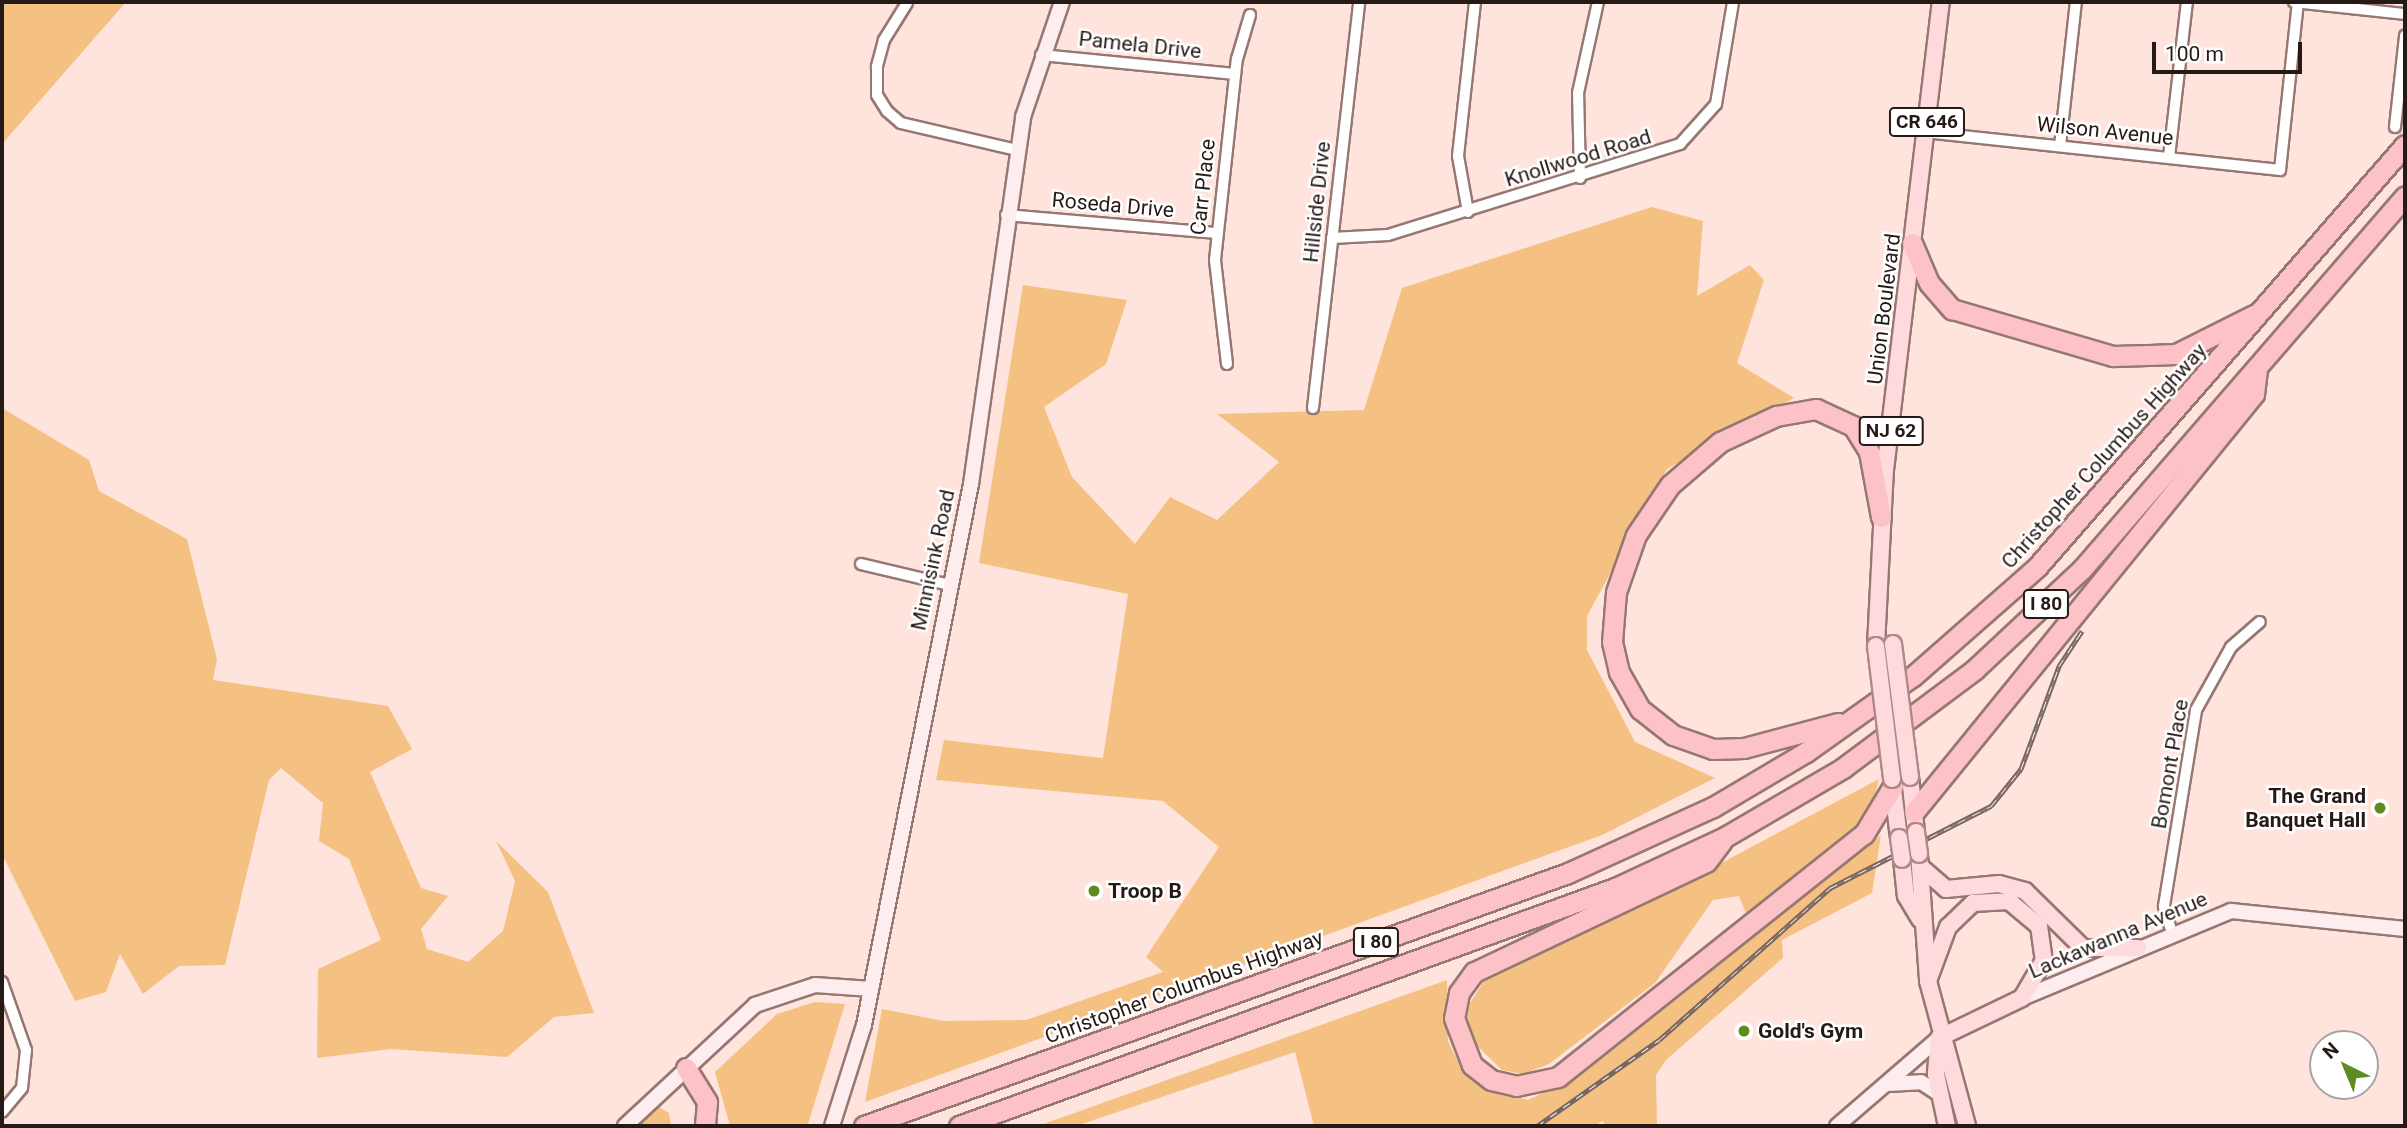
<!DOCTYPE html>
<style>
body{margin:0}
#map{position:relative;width:2407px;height:1128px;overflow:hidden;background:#ffe3dd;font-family:Roboto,sans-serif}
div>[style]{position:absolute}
.green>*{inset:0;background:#f5c183}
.roads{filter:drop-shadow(2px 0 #967771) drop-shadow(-2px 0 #967771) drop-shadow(0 2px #967771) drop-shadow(0 -2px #967771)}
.street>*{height:10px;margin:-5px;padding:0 5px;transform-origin:5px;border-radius:5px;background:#fff}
.secondary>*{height:14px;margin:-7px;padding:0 7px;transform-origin:7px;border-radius:7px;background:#feedee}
.primary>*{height:16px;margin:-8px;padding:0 8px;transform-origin:8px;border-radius:8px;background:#fedadd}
.highway>*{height:19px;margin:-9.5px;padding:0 9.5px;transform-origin:9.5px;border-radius:9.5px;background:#fdc2c7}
.rail>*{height:5px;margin-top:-2.5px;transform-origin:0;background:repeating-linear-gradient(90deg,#fff 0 8px,#786662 0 16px);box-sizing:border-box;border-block:2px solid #786662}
.bridges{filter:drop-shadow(2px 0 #b28789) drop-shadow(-2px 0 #b28789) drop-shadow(0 2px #b28789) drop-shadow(0 -2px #b28789)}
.primary-bridge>*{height:16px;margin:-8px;padding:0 8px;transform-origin:8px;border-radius:8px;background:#fedadd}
.dots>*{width:19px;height:19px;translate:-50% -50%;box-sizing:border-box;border:4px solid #fff;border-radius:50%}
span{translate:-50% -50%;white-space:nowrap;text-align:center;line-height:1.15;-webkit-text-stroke:5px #fff;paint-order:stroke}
.shield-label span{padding:2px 5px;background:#fff;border:2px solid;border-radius:5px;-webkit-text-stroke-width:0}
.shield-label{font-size:19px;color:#261a17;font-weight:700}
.street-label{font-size:21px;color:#261a17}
.poi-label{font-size:21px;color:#261a17;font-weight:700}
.right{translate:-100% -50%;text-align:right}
.left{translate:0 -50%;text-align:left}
.frame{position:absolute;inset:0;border:4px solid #261a17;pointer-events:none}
.north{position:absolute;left:2309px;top:1030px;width:70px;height:70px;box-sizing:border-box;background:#fff;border:2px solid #a8a3a2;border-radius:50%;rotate:317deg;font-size:19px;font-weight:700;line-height:28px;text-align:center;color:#261a17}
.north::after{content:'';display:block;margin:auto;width:24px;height:32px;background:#5f8c1e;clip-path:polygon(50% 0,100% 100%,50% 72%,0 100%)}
.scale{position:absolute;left:2152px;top:42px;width:150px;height:32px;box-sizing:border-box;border:4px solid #261a17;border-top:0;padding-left:9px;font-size:21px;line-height:24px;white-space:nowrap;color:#261a17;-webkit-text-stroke:5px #fff;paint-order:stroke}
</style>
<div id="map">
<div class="green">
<div style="clip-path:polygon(5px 2px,126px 2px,2px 144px,2px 6px)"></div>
<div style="clip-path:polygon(1652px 207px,1703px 221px,1697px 296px,1750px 265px,1764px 280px,1737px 363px,1794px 398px,1667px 469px,1587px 616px,1587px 650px,1635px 742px,1715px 778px,1602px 835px,865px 1102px,882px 1009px,944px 1021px,1026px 1020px,1163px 972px,1146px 957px,1219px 847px,1163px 801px,936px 780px,944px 740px,1103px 758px,1128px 594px,979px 563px,1023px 285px,1127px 300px,1106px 364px,1044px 407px,1072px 477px,1135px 544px,1170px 497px,1217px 520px,1279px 462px,1217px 414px,1364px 410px,1402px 288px)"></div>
<div style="clip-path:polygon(2px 408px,89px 460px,99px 491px,187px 539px,217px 659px,213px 680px,388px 706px,412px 749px,370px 772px,421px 888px,448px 896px,421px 929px,427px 949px,468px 962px,503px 931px,515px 881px,496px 841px,548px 892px,594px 1013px,554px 1017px,507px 1057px,391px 1049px,317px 1058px,318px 969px,381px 940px,349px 859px,319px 841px,323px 803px,281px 768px,269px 780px,225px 965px,179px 966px,143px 994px,120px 954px,106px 992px,75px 1001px,2px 854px)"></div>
<div style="clip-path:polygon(1879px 779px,1871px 811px,1857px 828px,1747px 916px,1739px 896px,1713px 900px,1655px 983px,1549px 1064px,1523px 1074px,1502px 1070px,1465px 1034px,1465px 1011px,1492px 968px,1682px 884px)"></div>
<div style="clip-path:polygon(1881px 835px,1872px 893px,1782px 940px,1783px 958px,1666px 1060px,1656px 1075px,1657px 1126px,1605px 1126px,1603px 1121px,1593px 1126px,1314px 1126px,1295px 1052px,1076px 1126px,1038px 1126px,1447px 980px,1448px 1041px,1463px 1072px,1492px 1091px,1528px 1100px,1562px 1084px)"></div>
<div style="clip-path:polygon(815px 1002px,845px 1004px,808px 1124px,730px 1126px,715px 1072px,777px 1014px)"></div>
<div style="clip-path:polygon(649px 1101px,669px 1113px,671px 1126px,621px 1126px)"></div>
</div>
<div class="roads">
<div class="street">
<div style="left:2294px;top:2px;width:112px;rotate:6.2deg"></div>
<div style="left:907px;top:3px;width:44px;rotate:121.9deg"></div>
<div style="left:884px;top:40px;width:28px;rotate:105deg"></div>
<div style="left:877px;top:67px;width:28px;rotate:90deg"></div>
<div style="left:877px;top:95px;width:19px;rotate:58deg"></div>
<div style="left:887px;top:111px;width:18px;rotate:41deg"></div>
<div style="left:901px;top:123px;width:119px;rotate:13.1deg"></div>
<div style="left:1041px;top:55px;width:195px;rotate:5.6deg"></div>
<div style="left:2395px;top:127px;width:92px;rotate:-83.7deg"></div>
<div style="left:1925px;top:132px;width:357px;rotate:6.1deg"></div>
<div style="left:2280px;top:170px;width:169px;rotate:-83.9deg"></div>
<div style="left:2060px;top:146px;width:145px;rotate:-83.7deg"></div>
<div style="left:2169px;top:157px;width:156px;rotate:-83.4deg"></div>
<div style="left:1580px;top:178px;width:85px;rotate:-91.3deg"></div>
<div style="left:1578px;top:93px;width:93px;rotate:-77.6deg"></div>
<div style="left:1468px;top:212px;width:57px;rotate:-100.1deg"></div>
<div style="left:1458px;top:156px;width:155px;rotate:-83.7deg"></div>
<div style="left:1006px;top:215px;width:212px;rotate:4.9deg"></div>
<div style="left:1332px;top:238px;width:56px;rotate:-3.1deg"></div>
<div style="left:1388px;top:235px;width:306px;rotate:-17.3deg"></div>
<div style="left:1680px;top:144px;width:54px;rotate:-48deg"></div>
<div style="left:1716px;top:104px;width:103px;rotate:-80.5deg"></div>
<div style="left:1227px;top:364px;width:105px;rotate:-96.6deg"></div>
<div style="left:1215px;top:260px;width:202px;rotate:-83.8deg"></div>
<div style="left:1237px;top:59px;width:46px;rotate:-73.5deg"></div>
<div style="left:1313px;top:408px;width:409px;rotate:-83.5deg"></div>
<div style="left:861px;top:564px;width:91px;rotate:13.3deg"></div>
<div style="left:2172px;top:933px;width:28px;rotate:-107deg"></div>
<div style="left:2164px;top:906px;width:199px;rotate:-80.7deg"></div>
<div style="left:2196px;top:710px;width:72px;rotate:-60.9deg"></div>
<div style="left:2231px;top:647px;width:38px;rotate:-41deg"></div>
<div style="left:2px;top:982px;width:72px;rotate:70.6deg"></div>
<div style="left:26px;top:1050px;width:38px;rotate:96deg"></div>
<div style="left:22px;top:1088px;width:31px;rotate:130deg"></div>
</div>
<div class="secondary">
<div style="left:2022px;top:998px;width:226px;rotate:-22.6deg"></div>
<div style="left:2231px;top:911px;width:175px;rotate:5.9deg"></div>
<div style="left:1888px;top:1084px;width:33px;rotate:-3deg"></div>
<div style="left:1921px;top:1082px;width:24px;rotate:33deg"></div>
<div style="left:625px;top:1126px;width:178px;rotate:-42.9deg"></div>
<div style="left:755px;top:1005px;width:63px;rotate:-18.4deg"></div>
<div style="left:815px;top:985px;width:56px;rotate:4.1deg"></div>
<div style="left:832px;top:1126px;width:106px;rotate:-72.4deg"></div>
<div style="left:864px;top:1025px;width:551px;rotate:-78.81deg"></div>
<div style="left:971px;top:484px;width:371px;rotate:-81.9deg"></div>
<div style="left:1023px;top:117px;width:121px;rotate:-71.3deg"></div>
<div style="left:1837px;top:1126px;width:135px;rotate:-40.8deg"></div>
</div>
<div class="primary">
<div style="left:1876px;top:646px;width:176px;rotate:-87.1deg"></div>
<div style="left:1885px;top:470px;width:471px;rotate:-83.2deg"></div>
<div style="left:1910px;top:777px;width:55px;rotate:83.8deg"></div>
<div style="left:1892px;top:781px;width:57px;rotate:83deg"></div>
<div style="left:1919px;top:854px;width:127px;rotate:85.9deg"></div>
<div style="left:1928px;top:981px;width:150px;rotate:74.9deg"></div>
<div style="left:1902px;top:859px;width:37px;rotate:84deg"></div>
<div style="left:1906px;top:896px;width:27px;rotate:59deg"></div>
<div style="left:1922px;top:868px;width:32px;rotate:41deg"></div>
<div style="left:1946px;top:889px;width:53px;rotate:-5.4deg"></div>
<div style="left:1999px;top:884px;width:27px;rotate:15deg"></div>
<div style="left:2025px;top:891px;width:81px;rotate:44.5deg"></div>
<div style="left:2083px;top:948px;width:55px"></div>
<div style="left:1928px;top:981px;width:58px;rotate:-69.7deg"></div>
<div style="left:1948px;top:927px;width:35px;rotate:-44deg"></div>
<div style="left:1973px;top:903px;width:36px;rotate:-3deg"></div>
<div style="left:2009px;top:901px;width:39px;rotate:40deg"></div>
<div style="left:2039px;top:926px;width:34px;rotate:82deg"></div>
<div style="left:2044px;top:960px;width:44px;rotate:120.1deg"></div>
<div style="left:2022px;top:998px;width:92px;rotate:154.3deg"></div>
<div style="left:1939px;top:1038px;width:36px;rotate:95deg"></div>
<div style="left:1936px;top:1074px;width:53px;rotate:78.1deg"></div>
</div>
<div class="highway">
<div style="left:1912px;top:243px;width:43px;rotate:67deg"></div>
<div style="left:1929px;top:283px;width:35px;rotate:49deg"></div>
<div style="left:1952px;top:309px;width:168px;rotate:16.3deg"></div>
<div style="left:2113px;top:356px;width:63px;rotate:-1.8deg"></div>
<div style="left:2176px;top:354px;width:87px;rotate:-26.6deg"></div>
<div style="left:1838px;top:723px;width:97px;rotate:165.1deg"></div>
<div style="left:1744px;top:748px;width:31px;rotate:178deg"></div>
<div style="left:1713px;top:749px;width:42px;rotate:-160.7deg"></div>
<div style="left:1673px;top:735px;width:42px;rotate:-141.8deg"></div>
<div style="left:1640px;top:709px;width:43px;rotate:-119.6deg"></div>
<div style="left:1619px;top:672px;width:31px;rotate:-103deg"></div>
<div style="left:1612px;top:642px;width:50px;rotate:-85.4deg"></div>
<div style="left:1616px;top:592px;width:60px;rotate:-70.7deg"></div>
<div style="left:1636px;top:535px;width:60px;rotate:-55.8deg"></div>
<div style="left:1670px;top:485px;width:66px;rotate:-40.7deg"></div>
<div style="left:1720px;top:442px;width:62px;rotate:-24.9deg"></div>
<div style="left:1776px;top:416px;width:41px;rotate:-9.9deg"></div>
<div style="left:1816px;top:409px;width:41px;rotate:24.7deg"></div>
<div style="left:1853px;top:426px;width:31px;rotate:58deg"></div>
<div style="left:1869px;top:452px;width:66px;rotate:79.5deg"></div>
<div style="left:1914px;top:812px;width:539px;rotate:-50.88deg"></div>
<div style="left:2254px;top:394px;width:25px;rotate:-83deg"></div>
<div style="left:1722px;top:841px;width:26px;rotate:127deg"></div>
<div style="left:1706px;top:862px;width:257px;rotate:154.6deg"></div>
<div style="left:1474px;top:972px;width:26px;rotate:126deg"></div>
<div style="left:1459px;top:993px;width:25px;rotate:101deg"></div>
<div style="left:1454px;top:1018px;width:50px;rotate:69deg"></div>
<div style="left:1472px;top:1065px;width:24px;rotate:38deg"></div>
<div style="left:1491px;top:1080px;width:26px;rotate:13deg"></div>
<div style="left:1516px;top:1086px;width:43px;rotate:-12.1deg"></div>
<div style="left:1558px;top:1077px;width:391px;rotate:-38.5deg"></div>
<div style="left:1864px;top:834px;width:56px;rotate:-58.9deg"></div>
<div style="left:686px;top:1068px;width:40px;rotate:58deg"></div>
<div style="left:707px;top:1102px;width:24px;rotate:95deg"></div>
<div style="left:864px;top:1126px;width:748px;rotate:-19.77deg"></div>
<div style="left:1568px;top:873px;width:159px;rotate:-24.5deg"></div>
<div style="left:1713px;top:807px;width:108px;rotate:-30.6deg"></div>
<div style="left:1806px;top:752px;width:131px;rotate:-35.4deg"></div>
<div style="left:1913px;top:676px;width:165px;rotate:-41.3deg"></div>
<div style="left:2037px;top:567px;width:560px;rotate:-48.91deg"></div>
<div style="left:959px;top:1126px;width:698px;rotate:-19.94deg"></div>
<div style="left:1615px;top:888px;width:121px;rotate:-24.9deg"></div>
<div style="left:1725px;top:837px;width:137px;rotate:-30.3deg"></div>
<div style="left:1843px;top:768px;width:164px;rotate:-36.8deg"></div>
<div style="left:1974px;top:670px;width:148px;rotate:-43.1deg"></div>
<div style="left:2082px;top:569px;width:493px;rotate:-49.1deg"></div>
</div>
</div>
<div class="rail">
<div style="left:1537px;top:1126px;width:149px;rotate:-35.2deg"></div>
<div style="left:1659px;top:1040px;width:229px;rotate:-41.6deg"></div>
<div style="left:1830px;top:888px;width:181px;rotate:-27deg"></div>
<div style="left:1991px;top:806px;width:48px;rotate:-51deg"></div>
<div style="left:2021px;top:769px;width:110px;rotate:-69.7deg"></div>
<div style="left:2059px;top:666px;width:42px;rotate:-56.7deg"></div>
</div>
<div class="bridges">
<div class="primary-bridge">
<div style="left:1893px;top:644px;width:134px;rotate:82.7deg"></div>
<div style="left:1876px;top:646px;width:134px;rotate:83.1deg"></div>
<div style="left:1916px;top:832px;width:22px;rotate:82deg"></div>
<div style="left:1899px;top:838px;width:21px;rotate:82deg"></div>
</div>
</div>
<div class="dots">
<div style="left:2380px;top:808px;background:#5f8c1e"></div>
<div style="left:1094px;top:891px;background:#5f8c1e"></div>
<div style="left:1744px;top:1031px;background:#5f8c1e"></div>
</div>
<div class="shield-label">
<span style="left:1927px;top:122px">CR 646</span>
<span style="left:1891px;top:431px">NJ 62</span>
<span style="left:2046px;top:604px">I 80</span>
<span style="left:1376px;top:942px">I 80</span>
</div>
<div class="street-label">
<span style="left:1140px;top:45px;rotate:6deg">Pamela Drive</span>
<span style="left:2105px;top:131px;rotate:6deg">Wilson Avenue</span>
<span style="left:1578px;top:158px;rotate:-17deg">Knollwood Road</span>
<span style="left:1203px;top:187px;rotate:-84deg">Carr Place</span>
<span style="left:1317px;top:202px;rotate:-84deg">Hillside Drive</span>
<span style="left:1113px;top:205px;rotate:5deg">Roseda Drive</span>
<span style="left:1884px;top:309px;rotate:-83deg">Union Boulevard</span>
<span style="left:2104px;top:456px;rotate:-48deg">Christopher Columbus Highway</span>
<span style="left:933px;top:560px;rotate:-78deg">Minnisink Road</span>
<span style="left:2170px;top:764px;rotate:-80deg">Bomont Place</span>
<span style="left:2118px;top:935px;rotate:-23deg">Lackawanna Avenue</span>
<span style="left:1184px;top:987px;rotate:-20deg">Christopher Columbus Highway</span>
</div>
<div class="poi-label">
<span class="right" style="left:2366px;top:808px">The Grand<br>Banquet Hall</span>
<span class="left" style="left:1108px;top:891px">Troop B</span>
<span class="left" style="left:1758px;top:1031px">Gold's Gym</span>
</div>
<div class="frame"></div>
<div class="north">N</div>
<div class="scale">100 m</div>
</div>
